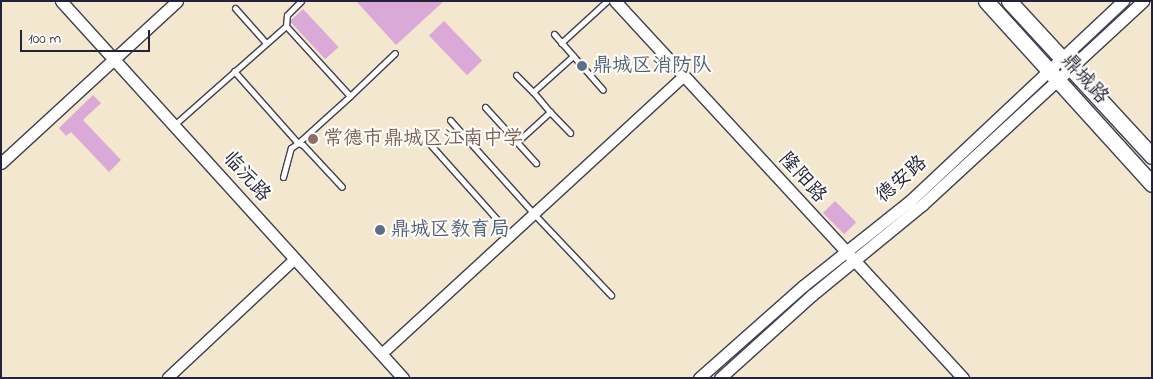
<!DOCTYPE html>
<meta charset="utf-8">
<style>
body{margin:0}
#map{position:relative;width:1153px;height:379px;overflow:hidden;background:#f3e7cf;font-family:"Indie Flower","LXGW WenKai TC",sans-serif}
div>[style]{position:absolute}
.building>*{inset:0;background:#dba9d8;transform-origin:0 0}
.roads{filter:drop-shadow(1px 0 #414051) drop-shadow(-1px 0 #414051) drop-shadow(0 1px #414051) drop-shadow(0 -1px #414051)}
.service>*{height:5px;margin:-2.5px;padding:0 2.5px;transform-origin:2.5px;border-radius:2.5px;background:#fff}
.minor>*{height:10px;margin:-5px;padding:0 5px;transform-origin:5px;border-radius:5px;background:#fff}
.tertiary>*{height:11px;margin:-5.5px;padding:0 5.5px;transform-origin:5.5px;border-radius:5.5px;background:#fff}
.primary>*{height:15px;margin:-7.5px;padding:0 7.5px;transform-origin:7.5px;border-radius:7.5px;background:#fff}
.dots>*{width:14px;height:14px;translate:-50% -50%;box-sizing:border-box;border:2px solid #fdfcf7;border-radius:50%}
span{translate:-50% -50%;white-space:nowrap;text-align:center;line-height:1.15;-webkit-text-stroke:4.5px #fdfcf7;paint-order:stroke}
.service-label{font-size:20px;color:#4e5e75}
.left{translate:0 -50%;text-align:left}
.street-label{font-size:20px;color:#22223b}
.education-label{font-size:20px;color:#785e54}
.frame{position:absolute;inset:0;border:2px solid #22223b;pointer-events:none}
.scale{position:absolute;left:20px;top:30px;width:130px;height:22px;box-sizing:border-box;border:2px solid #22223b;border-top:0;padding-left:6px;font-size:15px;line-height:18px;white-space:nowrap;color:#22223b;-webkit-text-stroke:4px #fdfcf7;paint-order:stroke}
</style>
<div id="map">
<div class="building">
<div style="clip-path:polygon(356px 1px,444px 1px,396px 45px)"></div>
<div style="left:303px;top:9px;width:52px;height:18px;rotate:47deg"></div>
<div style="left:444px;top:21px;width:55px;height:21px;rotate:46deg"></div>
<div style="clip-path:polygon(93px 95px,101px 103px,83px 120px,121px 160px,109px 172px,71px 132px,66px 136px,59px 128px)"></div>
<div style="left:835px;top:201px;width:30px;height:17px;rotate:45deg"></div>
</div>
<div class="roads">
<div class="service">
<div style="left:235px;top:8px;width:47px;rotate:48.5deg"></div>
<div style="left:554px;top:34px;width:74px;rotate:48.8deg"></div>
<div style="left:561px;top:43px;width:62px;rotate:-42.4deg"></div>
<div style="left:234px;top:71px;width:96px;rotate:48.4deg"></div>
<div style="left:298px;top:143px;width:70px;rotate:-42.1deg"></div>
<div style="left:350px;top:96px;width:95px;rotate:-132.4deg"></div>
<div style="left:516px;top:75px;width:24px;rotate:45deg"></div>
<div style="left:350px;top:96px;width:62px;rotate:-43.7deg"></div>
<div style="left:485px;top:107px;width:76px;rotate:47.7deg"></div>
<div style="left:550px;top:112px;width:29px;rotate:46deg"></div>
<div style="left:450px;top:120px;width:126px;rotate:48.2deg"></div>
<div style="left:534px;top:214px;width:112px;rotate:46.5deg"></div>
<div style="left:174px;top:125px;width:149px;rotate:-41.5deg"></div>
<div style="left:286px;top:26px;width:11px;rotate:-85deg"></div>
<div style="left:287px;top:15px;width:20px;rotate:-45deg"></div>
<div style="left:517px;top:142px;width:45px;rotate:-42.3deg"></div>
<div style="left:550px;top:112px;width:26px;rotate:-130deg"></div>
<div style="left:533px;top:92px;width:54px;rotate:-42deg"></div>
<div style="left:429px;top:143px;width:123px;rotate:48.3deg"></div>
<div style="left:283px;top:177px;width:30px;rotate:-75deg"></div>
<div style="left:291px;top:148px;width:9px;rotate:-36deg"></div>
<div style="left:298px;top:143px;width:5px;rotate:22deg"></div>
<div style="left:303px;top:145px;width:57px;rotate:47.1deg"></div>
</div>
<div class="minor">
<div style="left:382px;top:354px;width:410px;rotate:-42.6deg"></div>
<div style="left:168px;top:378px;width:174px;rotate:-43.1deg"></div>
</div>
<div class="tertiary">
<div style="left:61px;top:1px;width:509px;rotate:47.79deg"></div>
<div style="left:615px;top:1px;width:513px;rotate:47.29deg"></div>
<div style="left:1px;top:163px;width:239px;rotate:-42.6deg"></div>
<div style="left:699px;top:378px;width:139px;rotate:-41.5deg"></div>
<div style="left:803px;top:286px;width:138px;rotate:-38.5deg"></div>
<div style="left:911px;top:200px;width:291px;rotate:-43.2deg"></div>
<div style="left:720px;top:378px;width:124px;rotate:-42.1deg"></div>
<div style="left:812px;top:295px;width:142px;rotate:-39.3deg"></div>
<div style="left:922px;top:205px;width:301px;rotate:-42.7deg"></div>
</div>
<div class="primary">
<div style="left:986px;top:1px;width:247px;rotate:47.8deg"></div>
<div style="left:1009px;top:1px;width:211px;rotate:47.3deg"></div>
</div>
</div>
<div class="dots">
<div style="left:582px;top:66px;background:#5c6f8a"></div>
<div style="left:313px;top:139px;background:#8d6e63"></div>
<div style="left:380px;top:230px;background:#5c6f8a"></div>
</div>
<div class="service-label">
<span class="left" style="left:592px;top:66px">鼎城区消防队</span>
<span class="left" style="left:390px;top:230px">鼎城区教育局</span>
</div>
<div class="street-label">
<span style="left:1084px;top:79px;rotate:48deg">鼎城路</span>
<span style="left:246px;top:177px;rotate:48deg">临沅路</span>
<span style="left:802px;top:178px;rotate:48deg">隆阳路</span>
<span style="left:902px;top:180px;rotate:-41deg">德安路</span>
</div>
<div class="education-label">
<span class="left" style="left:323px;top:139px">常德市鼎城区江南中学</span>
</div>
<div class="frame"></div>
<div class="scale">100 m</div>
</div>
